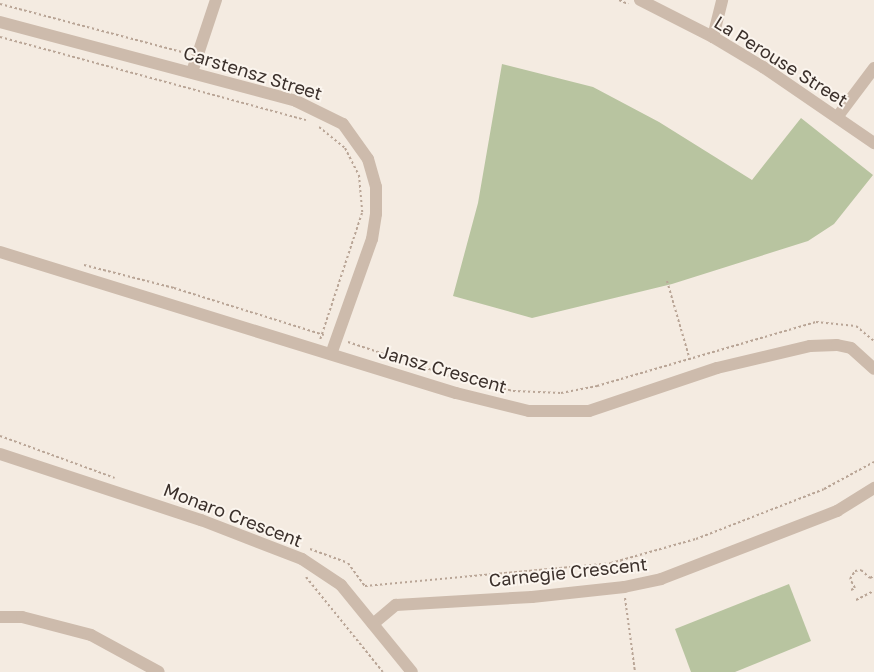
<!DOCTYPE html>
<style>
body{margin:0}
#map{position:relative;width:874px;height:672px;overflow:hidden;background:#f4ebe1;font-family:"Golos Text",sans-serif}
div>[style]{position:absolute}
.green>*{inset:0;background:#b8c4a0}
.path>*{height:2px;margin-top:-1px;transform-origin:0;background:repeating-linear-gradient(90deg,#b9a596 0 2.5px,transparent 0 5px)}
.minor>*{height:12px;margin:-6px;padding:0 6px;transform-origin:6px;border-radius:6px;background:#cdbbac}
.tertiary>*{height:12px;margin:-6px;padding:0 6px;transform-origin:6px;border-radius:6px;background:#cdbbac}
span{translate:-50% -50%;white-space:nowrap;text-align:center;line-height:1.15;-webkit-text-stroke:4px #fbf5ee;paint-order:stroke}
.street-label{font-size:18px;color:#3b302b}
</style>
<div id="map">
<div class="green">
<div style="clip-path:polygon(502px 64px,593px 87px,659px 122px,752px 180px,801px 118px,873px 175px,834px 224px,808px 241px,672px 284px,532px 318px,453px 296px,478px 203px)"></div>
<div style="clip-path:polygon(789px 584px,811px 641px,735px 672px,691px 672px,675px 629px)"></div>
</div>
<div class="path">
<div style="left:619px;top:0;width:10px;rotate:24deg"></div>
<div style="left:0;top:4px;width:192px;rotate:14.8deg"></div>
<div style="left:0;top:37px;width:317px;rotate:15.2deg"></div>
<div style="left:319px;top:127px;width:33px;rotate:39deg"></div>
<div style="left:345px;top:148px;width:30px;rotate:63deg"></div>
<div style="left:359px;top:175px;width:38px;rotate:85deg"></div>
<div style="left:362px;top:213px;width:134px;rotate:108.3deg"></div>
<div style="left:84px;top:265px;width:93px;rotate:14.3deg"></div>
<div style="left:174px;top:288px;width:157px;rotate:17.4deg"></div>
<div style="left:667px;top:281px;width:82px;rotate:73.8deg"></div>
<div style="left:348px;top:342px;width:108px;rotate:18.4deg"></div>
<div style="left:450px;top:376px;width:65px;rotate:13.4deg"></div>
<div style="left:513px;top:391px;width:48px;rotate:2.4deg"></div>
<div style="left:561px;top:393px;width:37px;rotate:-11deg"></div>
<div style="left:597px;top:386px;width:228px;rotate:-16.3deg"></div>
<div style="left:816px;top:322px;width:40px;rotate:5.7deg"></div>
<div style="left:856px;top:326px;width:23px;rotate:40deg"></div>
<div style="left:0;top:436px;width:122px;rotate:20.1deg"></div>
<div style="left:310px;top:549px;width:40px;rotate:20.2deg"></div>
<div style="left:348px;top:563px;width:29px;rotate:54deg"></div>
<div style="left:365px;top:586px;width:247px;rotate:-5.3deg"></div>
<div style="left:611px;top:563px;width:88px;rotate:-15.8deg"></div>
<div style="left:696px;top:539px;width:137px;rotate:-21.3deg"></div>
<div style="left:824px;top:489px;width:57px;rotate:-28.4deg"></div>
<div style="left:621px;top:560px;width:15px;rotate:82deg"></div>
<div style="left:306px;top:577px;width:122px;rotate:51deg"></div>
<div style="left:851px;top:590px;width:4px;rotate:-27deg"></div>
<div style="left:855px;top:588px;width:10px;rotate:-119deg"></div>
<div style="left:850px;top:579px;width:9px;rotate:-58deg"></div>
<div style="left:855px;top:571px;width:6px;rotate:-9deg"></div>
<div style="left:861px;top:570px;width:12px;rotate:42deg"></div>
<div style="left:870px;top:578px;width:4px;rotate:-27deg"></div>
<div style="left:625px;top:598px;width:75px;rotate:82.3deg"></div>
<div style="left:856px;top:600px;width:20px;rotate:-27deg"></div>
</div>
<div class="minor">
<div style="left:0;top:22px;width:306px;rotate:14.9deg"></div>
<div style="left:296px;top:101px;width:52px;rotate:26.1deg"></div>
<div style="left:343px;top:124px;width:43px;rotate:54.5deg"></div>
<div style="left:368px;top:159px;width:29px;rotate:74deg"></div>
<div style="left:376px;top:187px;width:27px;rotate:90deg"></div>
<div style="left:376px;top:214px;width:25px;rotate:99deg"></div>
<div style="left:372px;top:239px;width:122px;rotate:109.6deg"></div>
<div style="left:713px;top:37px;width:38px;rotate:-76deg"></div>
<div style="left:192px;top:72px;width:76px;rotate:-71.6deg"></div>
<div style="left:838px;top:116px;width:60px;rotate:-53.1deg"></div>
<div style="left:0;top:252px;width:477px;rotate:17.2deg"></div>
<div style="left:456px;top:393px;width:75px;rotate:13.9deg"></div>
<div style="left:529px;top:411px;width:60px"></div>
<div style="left:589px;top:411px;width:135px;rotate:-18.6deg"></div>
<div style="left:717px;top:368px;width:96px;rotate:-13.3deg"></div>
<div style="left:810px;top:346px;width:27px;rotate:-2deg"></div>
<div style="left:837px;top:345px;width:14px;rotate:12deg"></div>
<div style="left:851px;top:348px;width:31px;rotate:42deg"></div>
<div style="left:0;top:617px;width:22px"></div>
<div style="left:22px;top:617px;width:71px;rotate:14.6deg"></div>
<div style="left:91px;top:635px;width:77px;rotate:28.6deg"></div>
<div style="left:373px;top:624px;width:30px;rotate:-40deg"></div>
<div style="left:396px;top:605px;width:136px;rotate:-3.4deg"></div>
<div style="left:532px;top:597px;width:93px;rotate:-6.2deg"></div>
<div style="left:624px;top:587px;width:38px;rotate:-12deg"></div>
<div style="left:661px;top:579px;width:189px;rotate:-21.1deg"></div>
<div style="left:837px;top:511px;width:44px;rotate:-31.9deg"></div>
</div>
<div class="tertiary">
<div style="left:640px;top:0;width:82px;rotate:26.9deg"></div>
<div style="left:713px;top:37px;width:58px;rotate:31deg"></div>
<div style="left:763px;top:67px;width:135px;rotate:34.4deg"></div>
<div style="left:0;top:454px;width:212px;rotate:18.2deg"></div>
<div style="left:201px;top:520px;width:108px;rotate:21.1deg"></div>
<div style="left:302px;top:559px;width:47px;rotate:33.7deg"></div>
<div style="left:341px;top:585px;width:112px;rotate:50.8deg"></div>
</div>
<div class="street-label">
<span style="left:781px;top:61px;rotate:32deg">La Perouse Street</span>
<span style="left:253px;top:73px;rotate:17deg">Carstensz Street</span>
<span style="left:443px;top:369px;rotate:16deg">Jansz Crescent</span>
<span style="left:233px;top:515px;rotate:21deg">Monaro Crescent</span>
<span style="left:568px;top:572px;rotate:-6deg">Carnegie Crescent</span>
</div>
</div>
